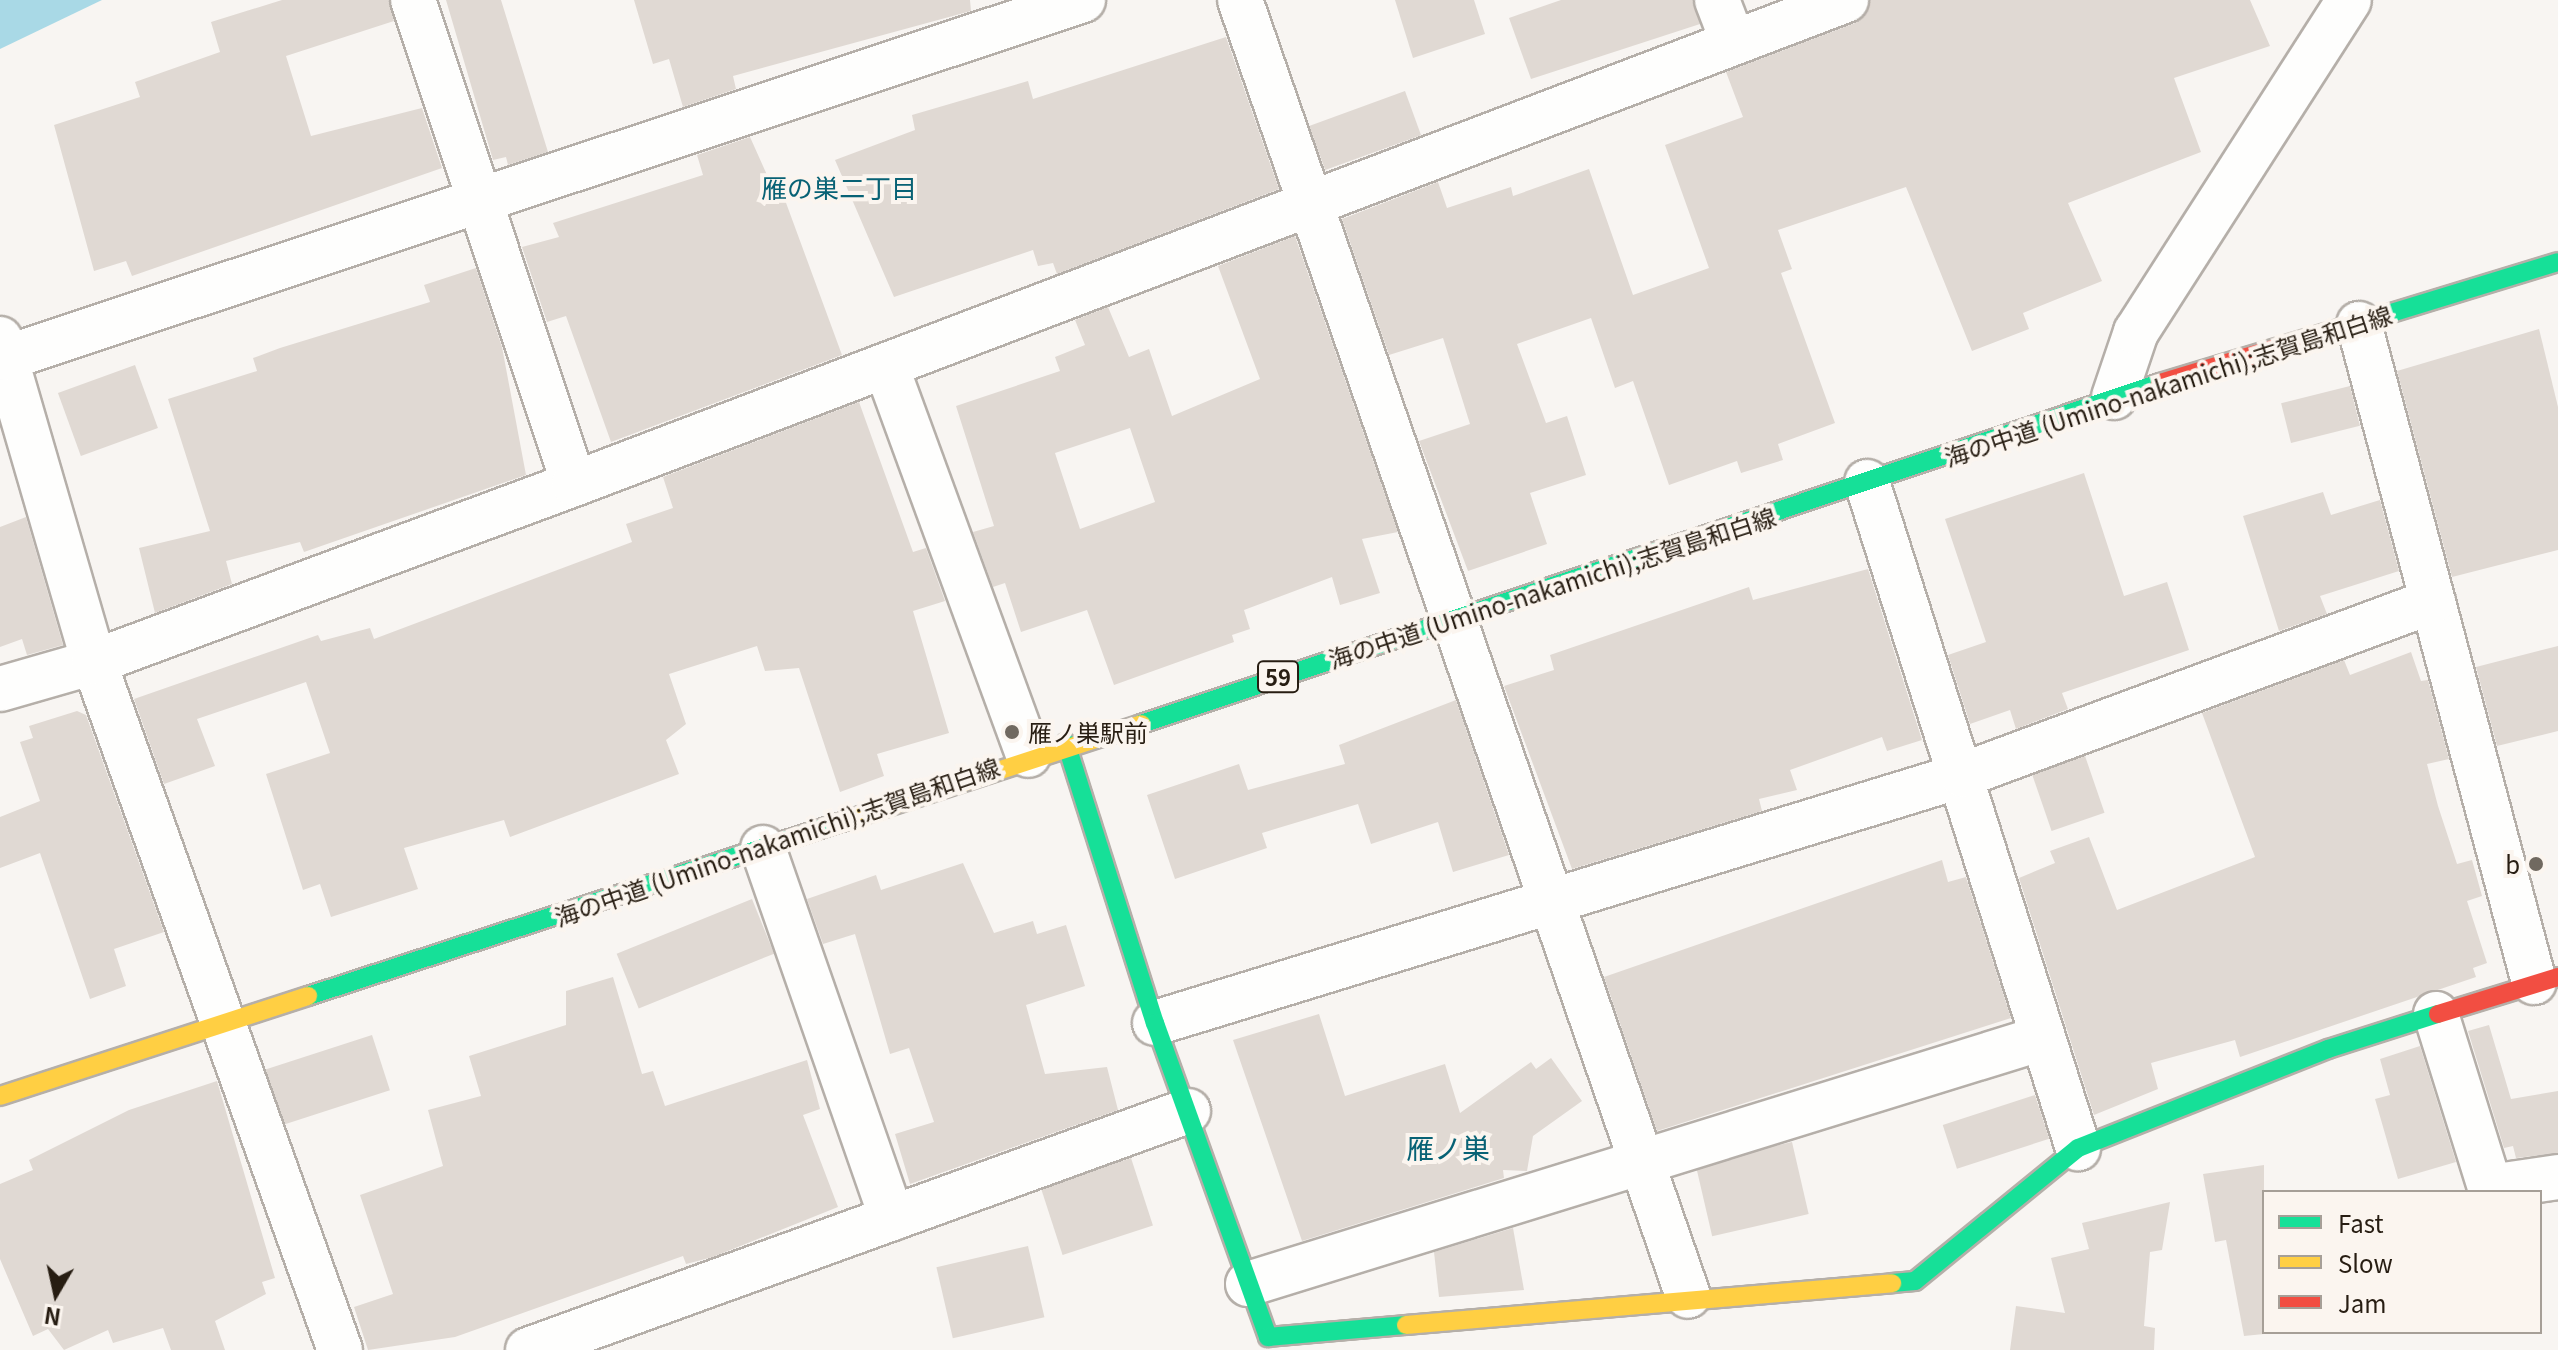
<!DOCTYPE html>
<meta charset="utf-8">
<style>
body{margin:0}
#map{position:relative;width:2558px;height:1350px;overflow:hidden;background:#f8f5f2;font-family:Georgia,"Noto Sans JP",serif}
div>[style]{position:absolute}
.water>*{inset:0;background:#a9d9e6}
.building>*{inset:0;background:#e0d9d3;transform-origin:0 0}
.roads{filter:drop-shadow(2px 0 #b5afa9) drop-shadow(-2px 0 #b5afa9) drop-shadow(0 2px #b5afa9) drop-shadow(0 -2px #b5afa9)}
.street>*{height:44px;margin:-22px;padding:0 22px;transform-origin:22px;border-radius:22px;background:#fefefd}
.fast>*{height:18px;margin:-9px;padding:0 9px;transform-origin:9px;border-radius:9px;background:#16e098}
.slow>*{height:18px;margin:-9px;padding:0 9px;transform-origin:9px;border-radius:9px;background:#ffcf43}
.jam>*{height:18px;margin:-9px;padding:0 9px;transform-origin:9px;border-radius:9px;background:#f24e42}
.dots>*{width:22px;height:22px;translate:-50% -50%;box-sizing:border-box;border:4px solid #fbf5ef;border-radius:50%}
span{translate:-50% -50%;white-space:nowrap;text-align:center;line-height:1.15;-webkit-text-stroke:8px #fbf5ef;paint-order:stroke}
.shield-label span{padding:2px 6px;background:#fbf5ef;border:2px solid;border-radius:6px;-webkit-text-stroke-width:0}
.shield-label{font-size:22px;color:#271d12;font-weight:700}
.street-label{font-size:24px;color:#271d12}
.poi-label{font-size:24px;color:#271d12}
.left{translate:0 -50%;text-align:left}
.right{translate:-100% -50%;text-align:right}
.neighbourhood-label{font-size:26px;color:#086275}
.quarter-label{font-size:28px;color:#086275}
.legend{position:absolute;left:2262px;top:1190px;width:280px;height:144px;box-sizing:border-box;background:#fbf5ef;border:2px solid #a69f97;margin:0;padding:10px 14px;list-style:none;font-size:24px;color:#271d12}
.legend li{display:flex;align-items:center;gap:16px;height:40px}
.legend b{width:40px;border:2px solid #a69f97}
.north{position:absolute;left:16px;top:1254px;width:80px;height:80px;-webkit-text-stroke:6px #fbf5ef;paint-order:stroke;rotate:189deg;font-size:22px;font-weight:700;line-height:32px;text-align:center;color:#271d12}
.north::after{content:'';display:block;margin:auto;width:28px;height:36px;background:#271d12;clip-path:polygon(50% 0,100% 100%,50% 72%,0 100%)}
</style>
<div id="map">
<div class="water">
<div style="clip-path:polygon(0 0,102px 0,0 49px)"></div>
</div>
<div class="building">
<div style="clip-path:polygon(282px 0,389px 0,394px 21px,286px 56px,311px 136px,422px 108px,442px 168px,132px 276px,126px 261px,94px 271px,54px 125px,140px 97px,135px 82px,220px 52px,211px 22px)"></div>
<div style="clip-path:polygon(446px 0,501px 0,548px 152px,508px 165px,506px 157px,493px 160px)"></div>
<div style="clip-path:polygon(634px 0,970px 0,971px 11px,733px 76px,736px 89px,683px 107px,669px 59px,653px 64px)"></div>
<div style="clip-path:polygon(1395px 0,1474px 0,1485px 34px,1413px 58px)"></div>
<div style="clip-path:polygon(1561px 0,1693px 0,1700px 24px,1531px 79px,1509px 18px)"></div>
<div style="clip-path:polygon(1870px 0,2250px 0,2270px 46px,2174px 78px,2201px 152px,2068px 203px,2102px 281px,2023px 313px,2029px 329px,1972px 351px,1906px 187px,1778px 230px,1792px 269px,1781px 273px,1835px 423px,1778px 444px,1783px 460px,1741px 473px,1737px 461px,1669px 485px,1633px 381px,1615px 388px,1591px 318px,1517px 344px,1546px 423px,1567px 416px,1586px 475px,1530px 493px,1547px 544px,1468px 571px,1419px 441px,1470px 424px,1443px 338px,1389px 355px,1342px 219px,1438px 182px,1447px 208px,1511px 187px,1513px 196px,1589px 169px,1633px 295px,1709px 268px,1665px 145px,1743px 117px,1726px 72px,1855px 23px)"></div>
<div style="clip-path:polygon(1226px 37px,1279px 189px,1057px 274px,1053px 263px,1038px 266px,1033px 250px,894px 297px,835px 160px,915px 130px,912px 115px,1028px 81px,1033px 99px)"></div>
<div style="left:1405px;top:91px;width:47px;height:102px;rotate:70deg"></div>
<div style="clip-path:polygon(750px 137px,771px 184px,778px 181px,842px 355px,611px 442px,566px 316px,547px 322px,522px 247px,559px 237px,553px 223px,703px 175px,697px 155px)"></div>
<div style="clip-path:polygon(evenodd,1295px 236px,1398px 532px,1362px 539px,1380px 593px,1340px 605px,1332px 577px,1244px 610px,1250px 629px,1232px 635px,1234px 642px,1114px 685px,1087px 610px,1021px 632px,1005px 583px,993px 587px,973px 532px,994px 526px,956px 406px,1060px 371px,1055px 357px,1085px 345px,1075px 320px,1108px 307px,1129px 357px,1149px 349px,1172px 416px,1260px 379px,1218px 266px,1295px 236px,1130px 428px,1155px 502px,1080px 529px,1055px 453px,1130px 428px)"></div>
<div style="clip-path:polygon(476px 268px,502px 347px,526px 475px,304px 552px,300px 542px,226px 561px,232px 584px,155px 613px,139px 548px,210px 531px,168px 399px,257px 371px,253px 358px,280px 348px,430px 302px,424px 285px)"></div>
<div style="clip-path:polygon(2539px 329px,2558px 407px,2558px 550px,2452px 577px,2397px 371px)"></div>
<div style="left:135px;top:365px;width:67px;height:82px;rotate:70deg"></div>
<div style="left:2350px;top:386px;width:41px;height:71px;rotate:76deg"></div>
<div style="clip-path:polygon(859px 402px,913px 552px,926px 548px,945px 601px,913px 611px,949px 733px,877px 754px,884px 776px,840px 792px,799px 668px,765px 671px,757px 646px,669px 674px,686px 724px,666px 740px,679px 774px,510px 837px,504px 820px,404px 848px,418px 889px,331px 917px,320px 884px,303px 890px,266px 774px,330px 753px,306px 682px,197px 719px,215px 766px,164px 784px,134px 699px,318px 635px,321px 641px,370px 628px,374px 639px,632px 542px,626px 524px,673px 508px,663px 477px)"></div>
<div style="clip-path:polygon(2084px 473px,2124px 596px,2167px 582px,2189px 650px,2062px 693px,2068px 709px,2016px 729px,2010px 710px,1970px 724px,1948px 655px,1986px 642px,1945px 519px)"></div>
<div style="clip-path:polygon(2323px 492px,2331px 515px,2380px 500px,2399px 571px,2320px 596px,2327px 614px,2279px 631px,2243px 516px)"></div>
<div style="clip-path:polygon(26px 517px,63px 645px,27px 655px,22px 639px,0 647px,0 527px)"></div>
<div style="clip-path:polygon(1868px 569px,1922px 740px,1887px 751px,1882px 737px,1790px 770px,1797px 790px,1759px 799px,1762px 811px,1572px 869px,1504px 686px,1554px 670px,1550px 655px,1749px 587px,1753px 600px)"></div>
<div style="clip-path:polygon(2558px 646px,2558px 731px,2497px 746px,2476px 667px)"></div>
<div style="clip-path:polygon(2411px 652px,2421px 681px,2428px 680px,2449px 759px,2427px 764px,2438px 806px,2457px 864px,2472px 860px,2482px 896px,2467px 901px,2487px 963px,2473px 968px,2476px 977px,2240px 1057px,2235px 1040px,2151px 1063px,2158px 1089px,2094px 1115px,2019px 878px,2055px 863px,2050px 851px,2089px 837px,2117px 910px,2255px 857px,2202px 713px,2344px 660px,2350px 675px)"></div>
<div style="clip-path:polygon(1456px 700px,1509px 855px,1453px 872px,1438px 822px,1371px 844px,1358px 804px,1262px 833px,1267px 848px,1175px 879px,1147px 795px,1239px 764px,1248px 790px,1345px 764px,1339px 745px)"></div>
<div style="clip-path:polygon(77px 711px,86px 715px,164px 932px,114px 949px,126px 986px,90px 999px,40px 853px,0 868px,0 817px,40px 801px,20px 742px,33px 738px,29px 726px)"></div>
<div style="left:2085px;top:756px;width:60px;height:56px;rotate:71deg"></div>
<div style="clip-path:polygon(1942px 860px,1948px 882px,1966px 877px,2011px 1018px,1657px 1131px,1604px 977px)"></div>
<div style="clip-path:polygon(963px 863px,994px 933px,1033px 921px,1037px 934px,1066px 925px,1085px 986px,1026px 1005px,1045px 1074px,1107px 1067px,1118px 1110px,910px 1184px,895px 1134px,934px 1122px,909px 1048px,890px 1054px,855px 934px,823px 944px,807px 899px,876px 875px,881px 890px)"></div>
<div style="left:752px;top:899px;width:59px;height:146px;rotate:68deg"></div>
<div style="clip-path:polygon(613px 977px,642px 1074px,653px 1071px,665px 1106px,807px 1060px,820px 1109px,803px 1115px,838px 1207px,713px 1257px,686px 1264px,683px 1256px,455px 1337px,368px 1350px,354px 1307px,393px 1294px,360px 1195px,443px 1166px,428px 1110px,481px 1096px,469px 1056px,566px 1025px,566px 991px)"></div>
<div style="clip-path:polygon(1319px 1014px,1345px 1096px,1445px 1064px,1460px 1113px,1531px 1062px,1536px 1069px,1551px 1058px,1582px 1101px,1533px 1136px,1527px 1171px,1503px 1170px,1504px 1178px,1302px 1241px,1233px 1040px)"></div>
<div style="clip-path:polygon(2489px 1025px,2511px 1099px,2558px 1091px,2558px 1153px,2516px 1158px,2513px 1146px,2504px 1148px,2468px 1031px)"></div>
<div style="left:372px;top:1035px;width:58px;height:112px;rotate:72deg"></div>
<div style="clip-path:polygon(2420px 1046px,2456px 1162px,2398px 1179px,2375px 1099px,2390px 1095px,2380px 1059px)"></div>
<div style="clip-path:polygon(217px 1081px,275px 1278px,262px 1282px,266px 1294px,215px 1321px,225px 1350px,171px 1350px,163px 1328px,113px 1343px,108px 1330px,64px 1350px,48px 1329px,33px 1336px,0 1259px,0 1184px,33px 1170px,29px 1160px,129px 1110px)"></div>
<div style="left:2035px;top:1095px;width:46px;height:97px;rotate:72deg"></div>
<div style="left:1792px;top:1142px;width:74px;height:99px;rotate:77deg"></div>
<div style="left:1131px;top:1158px;width:71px;height:95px;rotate:72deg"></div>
<div style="clip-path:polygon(2264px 1165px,2264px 1334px,2244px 1336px,2226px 1240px,2215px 1242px,2203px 1174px)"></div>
<div style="clip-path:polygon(2170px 1202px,2162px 1250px,2150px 1252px,2144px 1326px,2155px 1328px,2154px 1350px,2010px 1350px,2016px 1306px,2065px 1313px,2051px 1258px,2089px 1249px,2082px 1223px)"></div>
<div style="clip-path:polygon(1513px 1228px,1524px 1290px,1439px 1297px,1434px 1252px)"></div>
<div style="left:1028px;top:1246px;width:73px;height:94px;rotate:77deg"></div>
</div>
<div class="roads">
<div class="street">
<div style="left:413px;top:0;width:510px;rotate:71.6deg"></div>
<div style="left:1240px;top:0;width:1371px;rotate:70.93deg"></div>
<div style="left:1717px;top:0;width:45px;rotate:69.1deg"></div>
<div style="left:2359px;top:324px;width:681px;rotate:75.11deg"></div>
<div style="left:0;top:339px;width:336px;rotate:73.8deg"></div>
<div style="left:94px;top:662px;width:731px;rotate:70.33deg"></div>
<div style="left:6px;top:358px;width:1135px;rotate:-18.39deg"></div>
<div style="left:886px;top:366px;width:414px;rotate:69.9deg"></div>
<div style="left:2114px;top:397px;width:69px;rotate:-71.3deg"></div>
<div style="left:2136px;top:332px;width:394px;rotate:-57.3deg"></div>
<div style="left:1867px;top:482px;width:699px;rotate:72.42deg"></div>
<div style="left:0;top:689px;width:98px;rotate:-16deg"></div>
<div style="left:94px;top:662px;width:512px;rotate:-20.35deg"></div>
<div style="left:574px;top:484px;width:1361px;rotate:-20.83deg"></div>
<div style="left:763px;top:848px;width:392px;rotate:70.8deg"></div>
<div style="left:2436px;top:1014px;width:181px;rotate:72.7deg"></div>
<div style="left:2490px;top:1187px;width:69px;rotate:-8.4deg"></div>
<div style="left:1155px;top:1023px;width:845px;rotate:-17.06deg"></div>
<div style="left:1963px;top:775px;width:501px;rotate:-20.32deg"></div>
<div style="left:1248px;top:1284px;width:831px;rotate:-17.21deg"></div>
<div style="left:528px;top:1350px;width:702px;rotate:-19.91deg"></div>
</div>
<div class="fast">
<div style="left:2352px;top:325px;width:215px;rotate:-17deg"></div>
<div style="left:1141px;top:724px;width:1075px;rotate:-18.5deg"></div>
<div style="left:1066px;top:743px;width:294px;rotate:72.4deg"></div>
<div style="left:1155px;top:1023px;width:334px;rotate:70.2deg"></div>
<div style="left:1268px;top:1337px;width:139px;rotate:-5deg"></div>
<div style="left:308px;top:996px;width:581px;rotate:-18.06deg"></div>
<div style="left:1892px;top:1283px;width:23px;rotate:-5deg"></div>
<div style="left:1915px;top:1281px;width:210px;rotate:-39.2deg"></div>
<div style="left:2078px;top:1148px;width:269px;rotate:-21.6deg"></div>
<div style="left:2328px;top:1049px;width:115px;rotate:-17.7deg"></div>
</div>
<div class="slow">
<div style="left:860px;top:816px;width:296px;rotate:-18.1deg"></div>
<div style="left:0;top:1096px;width:324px;rotate:-18deg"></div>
<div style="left:1406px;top:1325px;width:488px;rotate:-4.9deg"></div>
</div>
<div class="jam">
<div style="left:2160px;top:383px;width:201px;rotate:-16.8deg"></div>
<div style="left:2438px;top:1014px;width:126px;rotate:-17.1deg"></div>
</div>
</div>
<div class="dots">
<div style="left:1012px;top:732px;background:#706960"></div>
<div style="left:2536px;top:864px;background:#706960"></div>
</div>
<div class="shield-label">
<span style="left:1278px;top:677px">59</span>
</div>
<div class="street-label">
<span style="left:2168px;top:385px;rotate:-18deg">海の中道 (Umino-nakamichi);志賀島和白線</span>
<span style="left:1552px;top:587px;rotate:-18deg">海の中道 (Umino-nakamichi);志賀島和白線</span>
<span style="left:777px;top:841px;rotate:-19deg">海の中道 (Umino-nakamichi);志賀島和白線</span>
</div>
<div class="poi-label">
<span class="left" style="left:1028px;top:732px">雁ノ巣駅前</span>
<span class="right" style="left:2520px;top:864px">b</span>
</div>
<div class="neighbourhood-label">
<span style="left:839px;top:187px">雁の巣二丁目</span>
</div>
<div class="quarter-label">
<span style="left:1448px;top:1147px">雁ノ巣</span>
</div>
<ul class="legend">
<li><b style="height:10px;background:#16e098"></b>Fast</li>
<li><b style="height:10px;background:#ffcf43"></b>Slow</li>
<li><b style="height:10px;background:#f24e42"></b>Jam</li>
</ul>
<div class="north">N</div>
</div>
